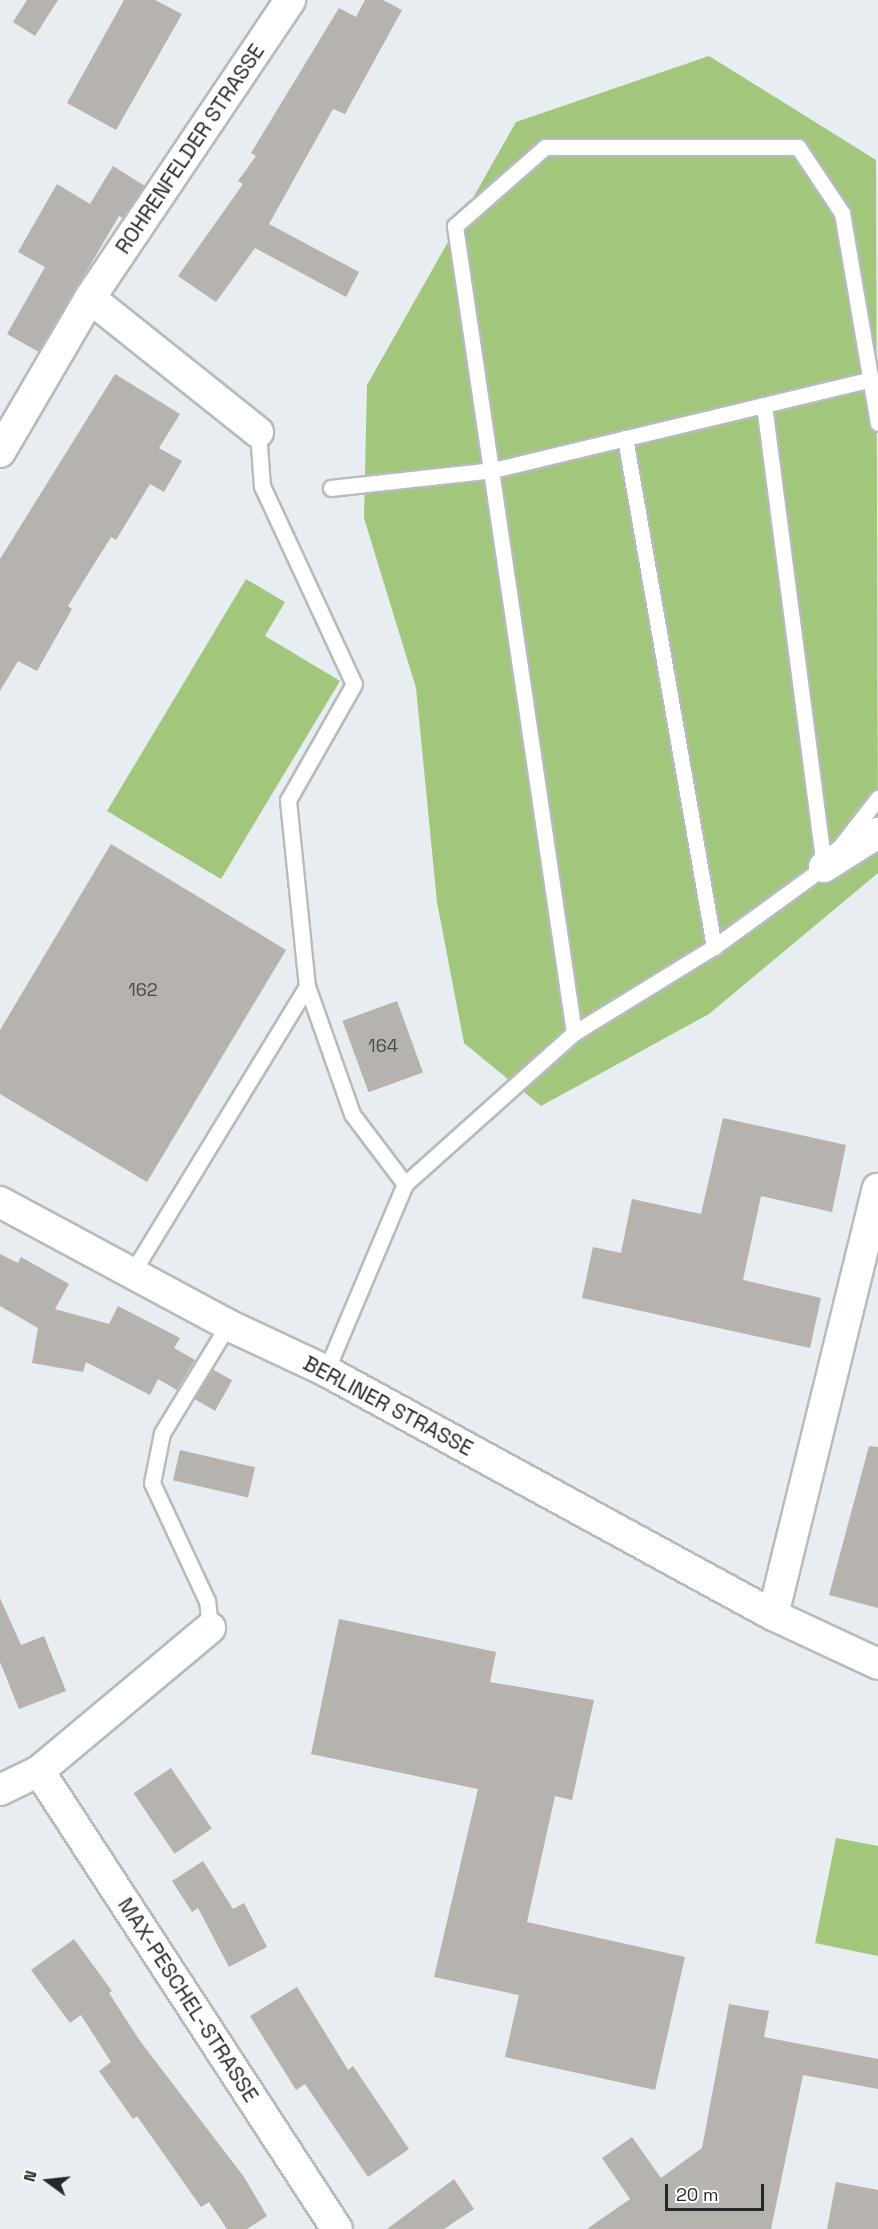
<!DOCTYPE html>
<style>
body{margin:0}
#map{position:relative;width:878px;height:2229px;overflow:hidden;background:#e7edf1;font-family:"Space Grotesk",sans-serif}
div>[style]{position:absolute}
.green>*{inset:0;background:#a2c77c}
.building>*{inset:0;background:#b6b2ad;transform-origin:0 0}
.roads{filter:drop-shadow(2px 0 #b6bbbf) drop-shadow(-2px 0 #b6bbbf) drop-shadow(0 2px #b6bbbf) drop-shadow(0 -2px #b6bbbf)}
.lane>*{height:15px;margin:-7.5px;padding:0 7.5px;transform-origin:7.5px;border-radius:7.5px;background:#fff}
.street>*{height:30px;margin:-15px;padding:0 15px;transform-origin:15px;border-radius:15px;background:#fff}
span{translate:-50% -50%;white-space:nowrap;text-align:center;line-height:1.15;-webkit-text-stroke:5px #fff;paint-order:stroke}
.number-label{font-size:18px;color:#494a49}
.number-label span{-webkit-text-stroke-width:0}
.street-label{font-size:21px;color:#252728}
.north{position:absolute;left:18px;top:2151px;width:60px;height:60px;-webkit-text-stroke:4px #fff;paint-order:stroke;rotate:285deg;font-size:16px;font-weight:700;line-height:24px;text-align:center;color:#252728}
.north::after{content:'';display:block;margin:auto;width:21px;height:27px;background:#252728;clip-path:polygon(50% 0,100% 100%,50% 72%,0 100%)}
.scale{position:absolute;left:665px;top:2184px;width:99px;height:27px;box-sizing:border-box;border:3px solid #252728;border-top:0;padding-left:8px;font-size:18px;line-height:21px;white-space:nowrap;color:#252728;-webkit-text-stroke:4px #fff;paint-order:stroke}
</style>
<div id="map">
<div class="green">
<div style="clip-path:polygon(709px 56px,876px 160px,878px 873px,709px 1014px,541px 1106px,464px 1043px,437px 902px,416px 688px,364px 518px,367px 385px,516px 122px)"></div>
<div style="clip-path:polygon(246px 579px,285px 602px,265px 636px,340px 681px,221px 879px,107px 811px)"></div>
<div style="clip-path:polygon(836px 1838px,878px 1846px,878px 1956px,815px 1943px)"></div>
</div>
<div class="building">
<div style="clip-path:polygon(27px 0,58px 0,35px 36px,13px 22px)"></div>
<div style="clip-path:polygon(124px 0,155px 0,182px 14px,116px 130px,67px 103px)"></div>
<div style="clip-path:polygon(365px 0,383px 0,402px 10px,345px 114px,333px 109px,269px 224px,359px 272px,346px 297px,255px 248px,216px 302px,178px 276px,243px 184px,238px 181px,256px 156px,251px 153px,339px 8px,356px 17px)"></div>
<div style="clip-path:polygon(113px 166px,145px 186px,123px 218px,119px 216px,39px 352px,7px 334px,45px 267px,18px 252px,57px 184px,90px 204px)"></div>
<div style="clip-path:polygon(115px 374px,180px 414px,159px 448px,182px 461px,164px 492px,150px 484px,116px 540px,111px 537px,68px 606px,72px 609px,37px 671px,18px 661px,0 691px,0 559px)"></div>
<div style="clip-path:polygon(111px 844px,286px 950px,147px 1182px,0 1094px,0 1030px)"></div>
<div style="left:397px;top:1001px;width:76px;height:58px;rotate:70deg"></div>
<div style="clip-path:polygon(723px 1118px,846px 1145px,832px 1212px,761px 1196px,743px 1280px,821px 1298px,810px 1348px,582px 1298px,593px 1247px,621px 1253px,632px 1199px,701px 1214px)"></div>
<div style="clip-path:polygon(0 1254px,18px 1263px,21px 1257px,69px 1284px,55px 1309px,109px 1324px,118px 1306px,180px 1338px,174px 1348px,195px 1360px,177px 1390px,158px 1379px,150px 1395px,86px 1362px,83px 1372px,32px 1363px,38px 1328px,0 1306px)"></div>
<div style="left:212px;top:1369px;width:23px;height:35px;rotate:29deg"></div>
<div style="clip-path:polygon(869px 1446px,878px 1447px,878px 1608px,829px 1595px)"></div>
<div style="left:180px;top:1450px;width:77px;height:31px;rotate:13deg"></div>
<div style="clip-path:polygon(0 1598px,21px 1645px,44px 1636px,66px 1691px,19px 1709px,0 1662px)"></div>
<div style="clip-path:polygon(339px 1619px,496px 1652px,490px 1682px,594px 1700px,572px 1800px,555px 1796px,527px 1922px,685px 1957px,655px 2090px,505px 2057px,519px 1995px,434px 1977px,478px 1789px,311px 1754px)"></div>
<div style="left:171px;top:1768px;width:73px;height:45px;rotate:56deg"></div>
<div style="clip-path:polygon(203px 1861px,233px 1909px,244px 1903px,267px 1947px,229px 1967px,198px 1908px,192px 1912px,172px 1881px)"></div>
<div style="clip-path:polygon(74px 1939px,112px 1991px,109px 1993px,140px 2041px,244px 2177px,267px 2216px,247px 2229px,227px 2229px,209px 2202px,201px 2207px,137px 2116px,133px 2119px,99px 2071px,111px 2062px,81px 2015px,70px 2023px,31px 1970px)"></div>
<div style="clip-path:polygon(297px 1987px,348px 2070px,353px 2066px,409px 2149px,368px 2177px,305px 2084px,296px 2090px,250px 2016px)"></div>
<div style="clip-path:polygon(729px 2004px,769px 2011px,764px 2037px,878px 2059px,878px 2089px,803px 2075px,771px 2229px,587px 2229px,630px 2199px,602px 2158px,632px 2137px,661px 2178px,702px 2148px)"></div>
<div style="clip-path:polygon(454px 2179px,474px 2209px,444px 2229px,387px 2229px)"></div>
<div style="clip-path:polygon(836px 2182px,878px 2190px,878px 2229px,827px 2229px)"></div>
</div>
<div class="roads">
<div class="lane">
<div style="left:764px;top:405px;width:466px;rotate:82.6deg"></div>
<div style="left:258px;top:432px;width:54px;rotate:85.8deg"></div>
<div style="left:262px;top:486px;width:218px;rotate:65.1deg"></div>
<div style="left:354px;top:684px;width:133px;rotate:119.6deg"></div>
<div style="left:288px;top:800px;width:187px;rotate:84.2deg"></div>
<div style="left:307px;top:986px;width:136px;rotate:70.6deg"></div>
<div style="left:352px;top:1114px;width:88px;rotate:52.9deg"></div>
<div style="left:625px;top:438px;width:517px;rotate:80.08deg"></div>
<div style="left:331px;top:488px;width:163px;rotate:-6.3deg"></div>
<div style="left:493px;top:470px;width:391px;rotate:-13.5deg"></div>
<div style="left:574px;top:1033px;width:816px;rotate:-98.39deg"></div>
<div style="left:455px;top:226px;width:120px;rotate:-41.3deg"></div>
<div style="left:545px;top:147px;width:253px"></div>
<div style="left:798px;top:147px;width:79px;rotate:56.3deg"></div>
<div style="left:842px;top:213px;width:213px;rotate:80.3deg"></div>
<div style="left:132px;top:1273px;width:336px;rotate:-58.6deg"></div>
<div style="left:326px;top:1371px;width:203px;rotate:-67.1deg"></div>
<div style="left:405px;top:1184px;width:227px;rotate:-41.8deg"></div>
<div style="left:574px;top:1033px;width:164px;rotate:-31.6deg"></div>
<div style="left:714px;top:947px;width:136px;rotate:-36deg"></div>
<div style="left:824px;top:867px;width:88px;rotate:-52deg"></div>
<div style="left:210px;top:1628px;width:27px;rotate:-96deg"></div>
<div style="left:207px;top:1601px;width:130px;rotate:-115deg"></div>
<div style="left:152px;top:1483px;width:51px;rotate:-78.7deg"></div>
<div style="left:162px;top:1433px;width:127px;rotate:-58.6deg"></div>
</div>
<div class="street">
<div style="left:90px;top:298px;width:215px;rotate:38.6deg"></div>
<div style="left:0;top:452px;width:178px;rotate:-59.7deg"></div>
<div style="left:90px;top:298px;width:359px;rotate:-56.1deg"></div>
<div style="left:824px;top:867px;width:64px;rotate:-32.2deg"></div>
<div style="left:0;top:1202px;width:259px;rotate:28.3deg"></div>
<div style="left:228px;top:1325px;width:108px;rotate:25.1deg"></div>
<div style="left:326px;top:1371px;width:509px;rotate:28.63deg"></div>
<div style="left:773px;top:1615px;width:116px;rotate:25deg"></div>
<div style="left:773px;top:1615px;width:439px;rotate:-76.2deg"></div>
<div style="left:39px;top:1771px;width:546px;rotate:56.95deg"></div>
<div style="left:0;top:1790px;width:43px;rotate:-26deg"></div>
<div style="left:39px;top:1771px;width:223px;rotate:-39.9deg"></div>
</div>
</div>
<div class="number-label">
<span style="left:143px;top:990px">162</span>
<span style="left:383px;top:1046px">164</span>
</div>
<div class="street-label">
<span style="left:190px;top:149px;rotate:-56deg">ROHRENFELDER STRASSE</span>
<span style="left:388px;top:1406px;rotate:28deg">BERLINER STRASSE</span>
<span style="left:188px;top:2000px;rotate:57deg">MAX-PESCHEL-STRASSE</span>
</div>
<div class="north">N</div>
<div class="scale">20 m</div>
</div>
